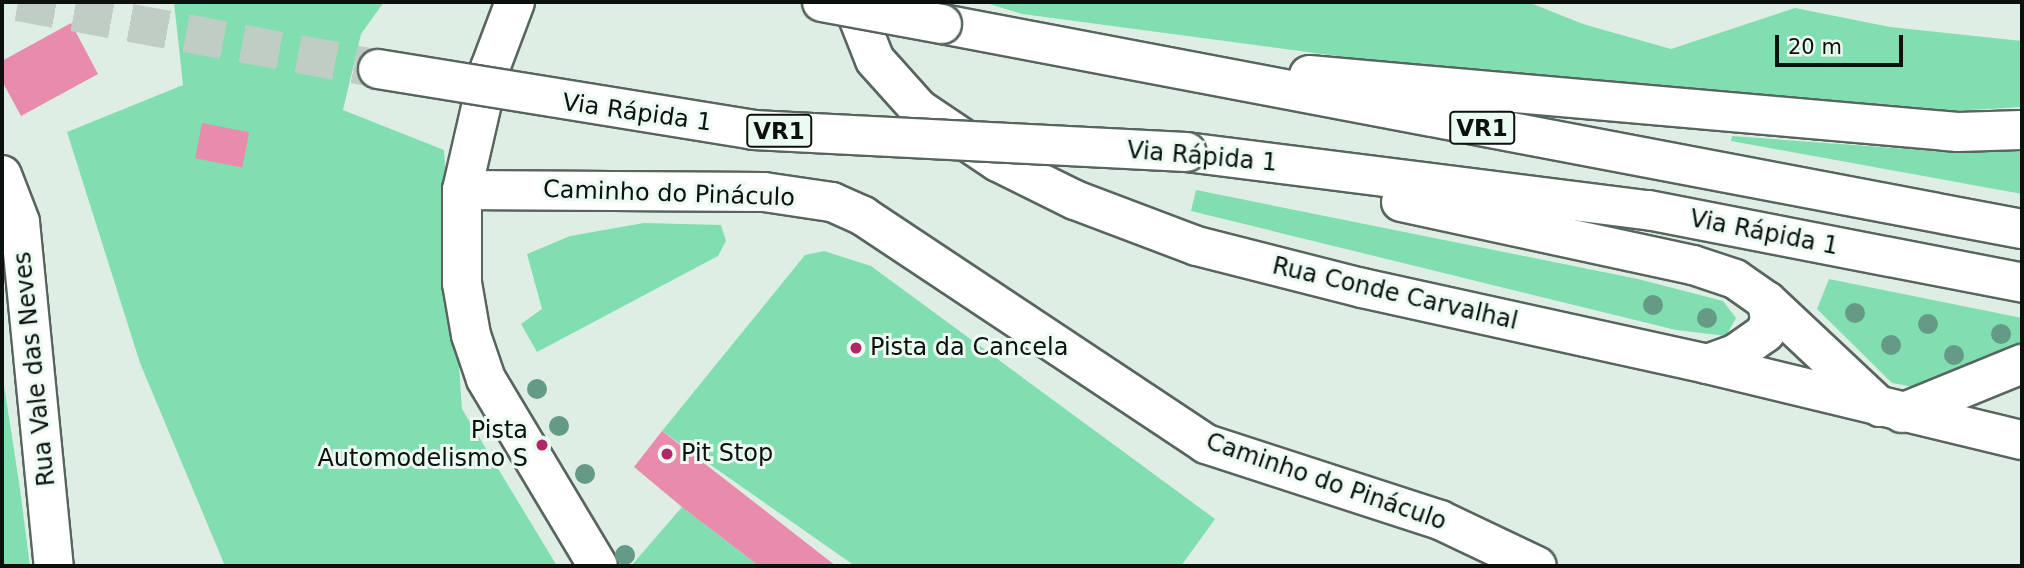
<!DOCTYPE html>
<meta charset="utf-8">
<style>
body{margin:0}
#map{position:relative;width:2024px;height:568px;overflow:hidden;background:#dfeee5;font-family:"DejaVu Sans",sans-serif}
div>[style]{position:absolute}
.green>*{inset:0;background:#81deb0}
.building>*{inset:0;background:#e88bac;transform-origin:0 0}
.highway-tunnel>*{height:38px;margin-top:-19px;transform-origin:0;background:repeating-linear-gradient(90deg,#bfcdc5 0 38px,transparent 0 57px)}
.roads{filter:drop-shadow(2px 0 #58655e) drop-shadow(-2px 0 #58655e) drop-shadow(0 2px #58655e) drop-shadow(0 -2px #58655e)}
.minor>*{height:38px;margin:-19px;padding:0 19px;transform-origin:19px;border-radius:19px;background:#fff}
.major>*{height:38px;margin:-19px;padding:0 19px;transform-origin:19px;border-radius:19px;background:#fff}
.highway>*{height:38px;margin:-19px;padding:0 19px;transform-origin:19px;border-radius:19px;background:#fff}
.bridges{filter:drop-shadow(2px 0 #58655e) drop-shadow(-2px 0 #58655e) drop-shadow(0 2px #58655e) drop-shadow(0 -2px #58655e)}
.highway-bridge>*{height:38px;margin:-19px;padding:0 19px;transform-origin:19px;border-radius:19px;background:#fff}
.trees>*{width:20px;height:20px;margin:-10px;border-radius:50%;background:#649a86}
.dots>*{width:19px;height:19px;translate:-50% -50%;box-sizing:border-box;border:4px solid #ecfbf2;border-radius:50%}
span{translate:-50% -50%;white-space:nowrap;text-align:center;line-height:1.15;-webkit-text-stroke:6px #ecfbf2;paint-order:stroke}
.shield-label span{padding:2px 5px;background:#ecfbf2;border:2px solid;border-radius:5px;-webkit-text-stroke-width:0}
.shield-label{font-size:23px;color:#0c110e;font-weight:700}
.street-label{font-size:24px;color:#0c110e}
.poi-label{font-size:24px;color:#0c110e}
.left{translate:0 -50%;text-align:left}
.right{translate:-100% -50%;text-align:right}
.frame{position:absolute;inset:0;border:4px solid #0c110e;pointer-events:none}
.scale{position:absolute;left:1775px;top:35px;width:128px;height:32px;box-sizing:border-box;border:4px solid #0c110e;border-top:0;padding-left:9px;font-size:21px;line-height:24px;white-space:nowrap;color:#0c110e;-webkit-text-stroke:5px #ecfbf2;paint-order:stroke}
</style>
<div id="map">
<div class="green">
<div style="clip-path:polygon(174px 2px,384px 2px,361px 34px,343px 110px,444px 150px,462px 409px,557px 566px,225px 566px,140px 363px,67px 132px,183px 85px)"></div>
<div style="clip-path:polygon(983px 2px,1528px 2px,1583px 24px,1671px 49px,1795px 8px,1890px 27px,2022px 41px,2022px 107px,1933px 112px,1449px 71px,1022px 14px)"></div>
<div style="clip-path:polygon(1732px 136px,1949px 152px,2022px 152px,2022px 194px,1731px 141px)"></div>
<div style="clip-path:polygon(1196px 190px,1638px 279px,1723px 301px,1736px 318px,1726px 336px,1676px 330px,1191px 211px)"></div>
<div style="clip-path:polygon(644px 223px,721px 225px,726px 241px,718px 256px,537px 352px,521px 324px,542px 309px,527px 254px,570px 236px)"></div>
<div style="clip-path:polygon(824px 251px,871px 266px,1215px 519px,1181px 566px,855px 566px,662px 431px,805px 255px)"></div>
<div style="clip-path:polygon(1829px 279px,2022px 318px,2022px 346px,1929px 390px,1892px 383px,1817px 309px)"></div>
<div style="clip-path:polygon(2px 372px,20px 489px,30px 566px,2px 566px)"></div>
<div style="clip-path:polygon(682px 507px,759px 566px,631px 566px)"></div>
</div>
<div class="building">
<div style="clip-path:polygon(71px 23px,98px 74px,21px 116px,2px 81px,2px 61px)"></div>
<div style="left:202px;top:123px;width:48px;height:36px;rotate:11deg"></div>
<div style="clip-path:polygon(662px 431px,709px 467px,836px 566px,759px 566px,682px 507px,634px 467px)"></div>
</div>
<div class="highway-tunnel">
<div style="left:18px;top:2px;width:366px;rotate:10.5deg"></div>
</div>
<div class="roads">
<div class="minor">
<div style="left:2px;top:175px;width:50px;rotate:69deg"></div>
<div style="left:20px;top:222px;width:346px;rotate:84.4deg"></div>
<div style="left:462px;top:190px;width:302px;rotate:0.4deg"></div>
<div style="left:764px;top:192px;width:69px;rotate:8.4deg"></div>
<div style="left:832px;top:202px;width:34px;rotate:24deg"></div>
<div style="left:863px;top:216px;width:412px;rotate:33.6deg"></div>
<div style="left:1206px;top:444px;width:246px;rotate:18deg"></div>
<div style="left:1440px;top:520px;width:107px;rotate:25.4deg"></div>
<div style="left:1902px;top:413px;width:130px;rotate:-22.2deg"></div>
</div>
<div class="major">
<div style="left:515px;top:2px;width:71px;rotate:110.7deg"></div>
<div style="left:490px;top:68px;width:125px;rotate:102.9deg"></div>
<div style="left:462px;top:190px;width:93px;rotate:90deg"></div>
<div style="left:462px;top:283px;width:53px;rotate:80.2deg"></div>
<div style="left:471px;top:335px;width:46px;rotate:71.2deg"></div>
<div style="left:486px;top:379px;width:218px;rotate:59.1deg"></div>
<div style="left:852px;top:2px;width:62px;rotate:68.4deg"></div>
<div style="left:875px;top:60px;width:66px;rotate:48.1deg"></div>
<div style="left:919px;top:109px;width:95px;rotate:33.9deg"></div>
<div style="left:998px;top:162px;width:86px;rotate:26.3deg"></div>
<div style="left:1075px;top:200px;width:130px;rotate:20.7deg"></div>
<div style="left:1197px;top:246px;width:170px;rotate:14.3deg"></div>
<div style="left:1362px;top:288px;width:353px;rotate:12.4deg"></div>
<div style="left:1707px;top:364px;width:324px;rotate:13.6deg"></div>
</div>
<div class="highway">
<div style="left:942px;top:24px;width:1099px;rotate:10.75deg"></div>
<div style="left:1309px;top:75px;width:651px;rotate:5.02deg"></div>
<div style="left:1958px;top:132px;width:64px;rotate:-1.8deg"></div>
<div style="left:1186px;top:152px;width:466px;rotate:7.2deg"></div>
<div style="left:1648px;top:210px;width:381px;rotate:11deg"></div>
<div style="left:1401px;top:202px;width:299px;rotate:12.2deg"></div>
<div style="left:1693px;top:265px;width:44px;rotate:18.4deg"></div>
<div style="left:1735px;top:279px;width:39px;rotate:35deg"></div>
<div style="left:1767px;top:301px;width:155px;rotate:43.2deg"></div>
<div style="left:1707px;top:364px;width:30px;rotate:-20deg"></div>
<div style="left:1735px;top:354px;width:37px;rotate:-35deg"></div>
<div style="left:1765px;top:333px;width:14px;rotate:-69deg"></div>
<div style="left:1770px;top:320px;width:19px;rotate:-99deg"></div>
</div>
</div>
<div class="bridges">
<div class="highway-bridge">
<div style="left:822px;top:2px;width:122px;rotate:10.4deg"></div>
<div style="left:378px;top:69px;width:380px;rotate:9.2deg"></div>
<div style="left:753px;top:130px;width:434px;rotate:2.9deg"></div>
</div>
</div>
<div class="trees">
<div style="left:1653px;top:305px"></div>
<div style="left:1855px;top:313px"></div>
<div style="left:1707px;top:318px"></div>
<div style="left:1928px;top:324px"></div>
<div style="left:2001px;top:334px"></div>
<div style="left:1891px;top:345px"></div>
<div style="left:1954px;top:355px"></div>
<div style="left:537px;top:389px"></div>
<div style="left:559px;top:426px"></div>
<div style="left:585px;top:474px"></div>
<div style="left:625px;top:555px"></div>
</div>
<div class="dots">
<div style="left:856px;top:348px;background:#b02666"></div>
<div style="left:542px;top:445px;background:#b02666"></div>
<div style="left:667px;top:454px;background:#b02666"></div>
</div>
<div class="shield-label">
<span style="left:1482px;top:128px">VR1</span>
<span style="left:779px;top:131px">VR1</span>
</div>
<div class="street-label">
<span style="left:637px;top:113px;rotate:8deg">Via Rápida 1</span>
<span style="left:1202px;top:157px;rotate:5deg">Via Rápida 1</span>
<span style="left:669px;top:194px;rotate:2deg">Caminho do Pináculo</span>
<span style="left:1764px;top:233px;rotate:11deg">Via Rápida 1</span>
<span style="left:1395px;top:294px;rotate:13deg">Rua Conde Carvalhal</span>
<span style="left:35px;top:369px;rotate:-96deg">Rua Vale das Neves</span>
<span style="left:1326px;top:482px;rotate:19deg">Caminho do Pináculo</span>
</div>
<div class="poi-label">
<span class="left" style="left:870px;top:348px">Pista da Cancela</span>
<span class="right" style="left:528px;top:445px">Pista<br>Automodelismo S</span>
<span class="left" style="left:681px;top:454px">Pit Stop</span>
</div>
<div class="frame"></div>
<div class="scale">20 m</div>
</div>
